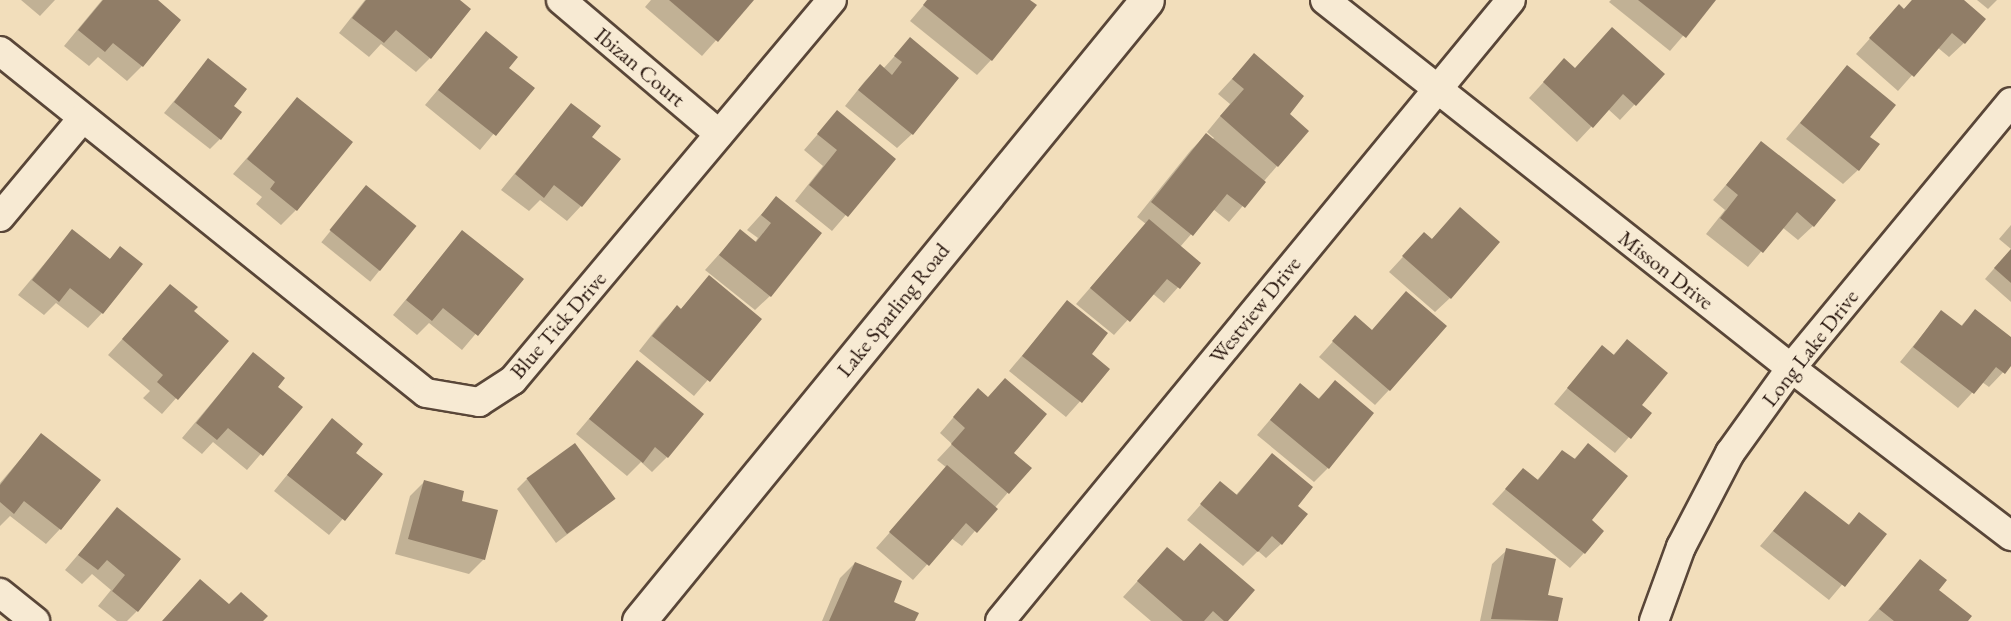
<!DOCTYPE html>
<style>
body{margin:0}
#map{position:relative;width:2011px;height:621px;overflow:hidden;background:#f2debb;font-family:"EB Garamond",serif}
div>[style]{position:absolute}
.shadow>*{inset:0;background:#0003;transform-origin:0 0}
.building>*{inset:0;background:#907d67;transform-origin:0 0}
.roads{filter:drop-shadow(2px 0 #594638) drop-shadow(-2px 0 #594638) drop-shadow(0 2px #594638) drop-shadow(0 -2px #594638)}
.minor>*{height:28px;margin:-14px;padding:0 14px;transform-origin:14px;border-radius:14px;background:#f7ead3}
.tertiary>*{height:33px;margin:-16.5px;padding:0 16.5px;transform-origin:16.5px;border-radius:16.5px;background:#f7ead3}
span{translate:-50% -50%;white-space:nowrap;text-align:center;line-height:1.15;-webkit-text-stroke:5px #f7ead3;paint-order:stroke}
.street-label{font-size:22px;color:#26140c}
</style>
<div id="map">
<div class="shadow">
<div style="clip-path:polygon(21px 0,55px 0,40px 16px)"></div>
<div style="clip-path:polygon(102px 0,155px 0,142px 66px,127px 81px,98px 57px,89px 66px,64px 46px)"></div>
<div style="clip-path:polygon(365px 0,458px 0,430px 58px,416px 72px,381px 44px,369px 57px,339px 33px)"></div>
<div style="clip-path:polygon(651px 0,752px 0,702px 56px,645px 7px)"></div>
<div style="clip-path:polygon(928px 0,1028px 0,991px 60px,977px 75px,910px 21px)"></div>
<div style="clip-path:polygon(1611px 0,1714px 0,1670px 51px,1609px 2px)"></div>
<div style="clip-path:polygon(1912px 0,1962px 0,1964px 43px,1949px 57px,1937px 47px,1898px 91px,1856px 54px,1899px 6px,1903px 10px)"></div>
<div style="clip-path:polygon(1977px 0,1997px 0,1988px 9px)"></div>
<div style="clip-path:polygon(486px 33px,507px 68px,532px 88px,480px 150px,425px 105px)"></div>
<div style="clip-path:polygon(910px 39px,912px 134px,897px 148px,845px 106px,865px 81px,880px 66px,883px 69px)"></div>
<div style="clip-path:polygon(1254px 55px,1287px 114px,1277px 166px,1229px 222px,1213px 209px,1180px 247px,1199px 264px,1164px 303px,1152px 293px,1114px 335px,1076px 304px,1146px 224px,1137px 217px,1191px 150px,1206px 135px,1212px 140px,1214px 138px,1207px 132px,1230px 104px,1218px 94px)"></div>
<div style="clip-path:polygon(208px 60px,232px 106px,220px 139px,210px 149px,164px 113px)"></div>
<div style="clip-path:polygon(1847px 67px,1858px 170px,1843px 184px,1786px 139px)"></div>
<div style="clip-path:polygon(1575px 70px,1663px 74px,1620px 120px,1608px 109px,1577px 142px,1529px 98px,1550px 75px)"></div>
<div style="clip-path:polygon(298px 99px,296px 210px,281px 225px,256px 204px,262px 197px,233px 174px)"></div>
<div style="clip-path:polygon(571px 105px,590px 137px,581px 206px,567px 221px,540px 200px,529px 211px,501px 190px)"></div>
<div style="clip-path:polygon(837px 112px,894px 159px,832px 231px,795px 201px,823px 166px,804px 150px)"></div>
<div style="clip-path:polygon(1762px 143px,1813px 226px,1798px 240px,1782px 227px,1748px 267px,1706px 234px,1725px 210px,1713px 200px)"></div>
<div style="left:366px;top:187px;width:63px;height:71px;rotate:39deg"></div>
<div style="clip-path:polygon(776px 198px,770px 296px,755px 310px,705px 270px,740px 231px,755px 242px,758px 238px,747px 230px)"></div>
<div style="clip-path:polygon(1460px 209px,1450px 298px,1435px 312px,1389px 272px,1424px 234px,1431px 240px)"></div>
<div style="clip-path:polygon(2011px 225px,2011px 249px,1999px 239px)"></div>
<div style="clip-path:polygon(72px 231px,109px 260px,120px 248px,102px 313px,88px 328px,56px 303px,44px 315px,18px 295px)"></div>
<div style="clip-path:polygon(462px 232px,522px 279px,462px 350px,429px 323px,417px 335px,393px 315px)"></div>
<div style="clip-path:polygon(2011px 249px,2011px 302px,1985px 279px)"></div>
<div style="clip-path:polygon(709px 277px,760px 319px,694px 396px,639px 351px,662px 322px,677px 307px,680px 310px)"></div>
<div style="clip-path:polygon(170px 286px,192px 311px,227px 341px,162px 414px,143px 398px,150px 391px,108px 355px)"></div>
<div style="clip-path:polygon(1067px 302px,1090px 355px,1108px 370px,1066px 417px,1009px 371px)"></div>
<div style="clip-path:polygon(1975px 311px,2011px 339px,2011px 364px,1989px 387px,1982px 382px,1958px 408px,1900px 362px,1941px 312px,1960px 327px)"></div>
<div style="clip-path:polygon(1355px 317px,1371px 331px,1389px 390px,1375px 405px,1319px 357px)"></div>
<div style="clip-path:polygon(1627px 341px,1640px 405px,1650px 413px,1615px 453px,1554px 404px,1602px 347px,1613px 355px)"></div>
<div style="clip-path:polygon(253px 354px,276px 387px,301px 407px,247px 470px,213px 442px,202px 454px,182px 438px)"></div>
<div style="clip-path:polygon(637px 362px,667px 457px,652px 472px,641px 462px,627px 476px,576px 434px)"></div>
<div style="clip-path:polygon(1335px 382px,1328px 468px,1314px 482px,1257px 435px,1300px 385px,1317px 400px)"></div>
<div style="clip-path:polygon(964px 405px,1029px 468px,962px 546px,951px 538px,913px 580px,876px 548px,947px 468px,937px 460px,952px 444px,940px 433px)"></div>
<div style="clip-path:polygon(332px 420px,354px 453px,380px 475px,329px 535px,274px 491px)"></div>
<div style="clip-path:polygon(41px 435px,60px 529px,46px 544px,10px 516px,0 526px,0 483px)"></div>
<div style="clip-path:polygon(1588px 445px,1590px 520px,1584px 553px,1570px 568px,1492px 504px,1523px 470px,1537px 480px,1563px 452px,1573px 460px)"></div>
<div style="clip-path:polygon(1272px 455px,1296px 506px,1281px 544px,1266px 558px,1258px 551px,1243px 566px,1187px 520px,1220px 483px,1235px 496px)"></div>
<div style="clip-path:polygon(527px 479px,614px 499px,556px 543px,517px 489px)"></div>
<div style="clip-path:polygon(424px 482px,460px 502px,484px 559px,469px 574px,395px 554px,410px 496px)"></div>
<div style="clip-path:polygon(1805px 493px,1847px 526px,1859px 514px,1885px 534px,1829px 600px,1760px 546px)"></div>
<div style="clip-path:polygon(117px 509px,137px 611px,127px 621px,117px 621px,98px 606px,111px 590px,92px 574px,82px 584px,65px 570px)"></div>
<div style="clip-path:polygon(1200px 545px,1226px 621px,1151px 621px,1123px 597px,1167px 549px,1183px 562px)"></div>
<div style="clip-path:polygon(1507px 550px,1547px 596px,1562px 599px,1557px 621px,1480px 621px,1492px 564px)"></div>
<div style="clip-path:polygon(1920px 561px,1937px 590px,1966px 621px,1868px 621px)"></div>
<div style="clip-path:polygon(855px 563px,892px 603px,914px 621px,822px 621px,840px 578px)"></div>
</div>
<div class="building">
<div style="clip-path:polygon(103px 0,158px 0,181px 20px,143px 67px,113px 43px,105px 52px,78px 30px)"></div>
<div style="clip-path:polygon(366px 0,460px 0,471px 9px,431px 59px,396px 30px,384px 43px,352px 18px)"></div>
<div style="clip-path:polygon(669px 0,754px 0,718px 42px)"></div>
<div style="clip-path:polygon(927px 0,1030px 0,1037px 5px,992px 61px,923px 5px)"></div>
<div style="clip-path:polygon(1638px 0,1716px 0,1686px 38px)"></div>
<div style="clip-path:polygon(1912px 0,1964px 0,1986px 19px,1965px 44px,1952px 33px,1914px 77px,1869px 38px,1899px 4px,1904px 9px)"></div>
<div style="clip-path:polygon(1612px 27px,1665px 74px,1636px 106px,1623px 94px,1593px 128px,1543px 82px,1564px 58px,1575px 68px)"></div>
<div style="clip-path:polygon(486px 31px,518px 57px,509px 68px,535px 88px,496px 136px,438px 90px)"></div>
<div style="clip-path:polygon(910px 37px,959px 78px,913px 135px,858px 90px,880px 64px,892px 75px,902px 62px,894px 56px)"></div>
<div style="clip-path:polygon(1254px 53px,1304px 96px,1290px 114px,1309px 131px,1278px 167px,1220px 116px,1244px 89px,1232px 79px)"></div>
<div style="clip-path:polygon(208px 58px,247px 89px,234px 106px,242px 112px,221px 140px,174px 102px)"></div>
<div style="clip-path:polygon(1847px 65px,1896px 105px,1870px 137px,1880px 144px,1859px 171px,1800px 123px)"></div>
<div style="clip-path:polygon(297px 97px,353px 142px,297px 211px,270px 189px,275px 182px,247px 159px)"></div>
<div style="clip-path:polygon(571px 103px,601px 126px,592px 137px,621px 159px,582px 207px,554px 185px,544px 198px,515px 174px)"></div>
<div style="clip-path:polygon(837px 110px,896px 159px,848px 217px,809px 185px,837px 150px,817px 134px)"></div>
<div style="clip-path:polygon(1206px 133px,1266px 182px,1245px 208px,1227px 194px,1193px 236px,1151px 202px)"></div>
<div style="clip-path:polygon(1761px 141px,1836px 200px,1814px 227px,1797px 212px,1763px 253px,1720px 218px,1738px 195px,1726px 185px)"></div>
<div style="left:366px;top:185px;width:65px;height:58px;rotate:39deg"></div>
<div style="clip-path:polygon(776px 196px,822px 233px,771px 297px,719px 255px,740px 229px,756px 242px,771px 223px,761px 215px)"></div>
<div style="clip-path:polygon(1460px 207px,1500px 242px,1451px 299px,1402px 256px,1424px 232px,1432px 239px)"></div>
<div style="clip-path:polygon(1149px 219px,1201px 263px,1180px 289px,1167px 279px,1130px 322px,1090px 288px)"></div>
<div style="clip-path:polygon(72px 229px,110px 259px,120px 246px,143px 264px,103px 314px,70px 288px,59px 302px,32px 280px)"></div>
<div style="clip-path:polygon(462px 230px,524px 279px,478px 336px,443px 308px,432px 321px,406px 300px)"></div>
<div style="clip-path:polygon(2011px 249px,2011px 283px,1994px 268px)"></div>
<div style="clip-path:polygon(709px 275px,762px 319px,710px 382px,652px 336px,677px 305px,681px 309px)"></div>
<div style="clip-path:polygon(170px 284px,198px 307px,194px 311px,229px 341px,178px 400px,157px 382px,163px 375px,122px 339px)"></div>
<div style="clip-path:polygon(1406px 291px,1447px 326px,1390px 391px,1332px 341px,1355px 315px,1372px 330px)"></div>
<div style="clip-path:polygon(1067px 300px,1108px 333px,1092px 354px,1110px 369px,1082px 403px,1022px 356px)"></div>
<div style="clip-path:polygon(1975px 309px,2011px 337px,2011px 366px,2005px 374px,1996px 367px,1974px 394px,1913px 347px,1941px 310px,1962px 326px)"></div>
<div style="clip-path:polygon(1627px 339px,1668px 373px,1642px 405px,1652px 413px,1631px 439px,1567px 388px,1602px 345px,1614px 355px)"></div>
<div style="clip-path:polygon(253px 352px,285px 378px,278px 387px,303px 407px,263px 456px,228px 428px,217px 440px,196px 423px)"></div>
<div style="clip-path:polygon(637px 360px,704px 414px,668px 458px,655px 447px,643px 463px,589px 419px)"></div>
<div style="clip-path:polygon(1005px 378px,1047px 414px,1014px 453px,1032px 468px,1009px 494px,951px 444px,965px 428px,953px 417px,978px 388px,988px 397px)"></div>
<div style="clip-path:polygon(1335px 380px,1374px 413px,1329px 469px,1270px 420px,1300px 383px,1319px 399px)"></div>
<div style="clip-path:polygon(332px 418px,363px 444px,356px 453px,383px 474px,345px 521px,287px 475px)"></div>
<div style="clip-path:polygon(41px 433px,101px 480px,61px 530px,24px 501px,14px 514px,0 502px,0 485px)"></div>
<div style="left:575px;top:443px;width:69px;height:60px;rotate:54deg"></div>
<div style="clip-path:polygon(1588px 443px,1628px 476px,1592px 520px,1604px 531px,1585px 554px,1505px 489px,1523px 468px,1538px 480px,1562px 450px,1575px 459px)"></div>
<div style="clip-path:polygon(1272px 453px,1313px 487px,1298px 506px,1308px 514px,1282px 545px,1272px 536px,1258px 552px,1200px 504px,1220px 481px,1237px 495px)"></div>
<div style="clip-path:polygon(947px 465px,998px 509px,977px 533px,966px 523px,929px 566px,889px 532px)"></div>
<div style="clip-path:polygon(424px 480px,464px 491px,462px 501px,498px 510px,485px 560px,408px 539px)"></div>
<div style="clip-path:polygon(1805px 491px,1849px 525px,1859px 512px,1887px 534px,1845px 587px,1773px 531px)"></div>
<div style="clip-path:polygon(117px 507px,181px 559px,138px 612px,112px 591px,125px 575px,107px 560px,98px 570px,78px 555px)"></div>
<div style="clip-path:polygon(1200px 543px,1255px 590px,1228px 621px,1224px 621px,1213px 611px,1204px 621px,1183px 621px,1137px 581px,1167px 547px,1184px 561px)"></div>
<div style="clip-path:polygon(1506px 548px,1556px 559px,1548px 595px,1563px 598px,1558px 621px,1491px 619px)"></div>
<div style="clip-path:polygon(1920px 559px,1947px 580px,1939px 590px,1972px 616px,1968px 621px,1894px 621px,1879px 609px)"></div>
<div style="clip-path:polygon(855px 562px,902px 581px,894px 602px,919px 613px,915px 621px,829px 621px)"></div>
<div style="clip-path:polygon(200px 579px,229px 604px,241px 592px,268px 616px,263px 621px,162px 621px)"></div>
</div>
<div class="roads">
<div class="minor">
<div style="left:561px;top:0;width:207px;rotate:40.3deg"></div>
<div style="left:1325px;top:0;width:594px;rotate:38.3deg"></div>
<div style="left:1791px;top:368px;width:277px;rotate:37.4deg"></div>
<div style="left:0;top:51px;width:546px;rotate:38.76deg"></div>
<div style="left:426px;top:393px;width:54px;rotate:9.6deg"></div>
<div style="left:479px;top:402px;width:40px;rotate:-32.9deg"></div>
<div style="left:513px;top:380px;width:496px;rotate:-50deg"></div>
<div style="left:0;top:217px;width:128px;rotate:-50.1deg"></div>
<div style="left:0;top:593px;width:45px;rotate:38.7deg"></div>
<div style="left:1000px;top:621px;width:804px;rotate:-50.55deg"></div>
<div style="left:1654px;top:621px;width:79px;rotate:-70deg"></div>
<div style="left:1681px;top:547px;width:106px;rotate:-62.5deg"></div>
<div style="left:1730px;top:453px;width:105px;rotate:-54.3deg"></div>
<div style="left:1791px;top:368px;width:345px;rotate:-50.4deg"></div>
</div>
<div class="tertiary">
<div style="left:639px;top:621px;width:802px;rotate:-50.72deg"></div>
</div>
</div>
<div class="street-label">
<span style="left:640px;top:67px;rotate:40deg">Ibizan Court</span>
<span style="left:1666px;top:270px;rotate:38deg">Misson Drive</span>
<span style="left:893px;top:310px;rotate:-51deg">Lake Sparling Road</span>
<span style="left:1255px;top:310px;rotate:-51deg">Westview Drive</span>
<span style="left:558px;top:325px;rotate:-49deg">Blue Tick Drive</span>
<span style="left:1810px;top:348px;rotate:-52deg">Long Lake Drive</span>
</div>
</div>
